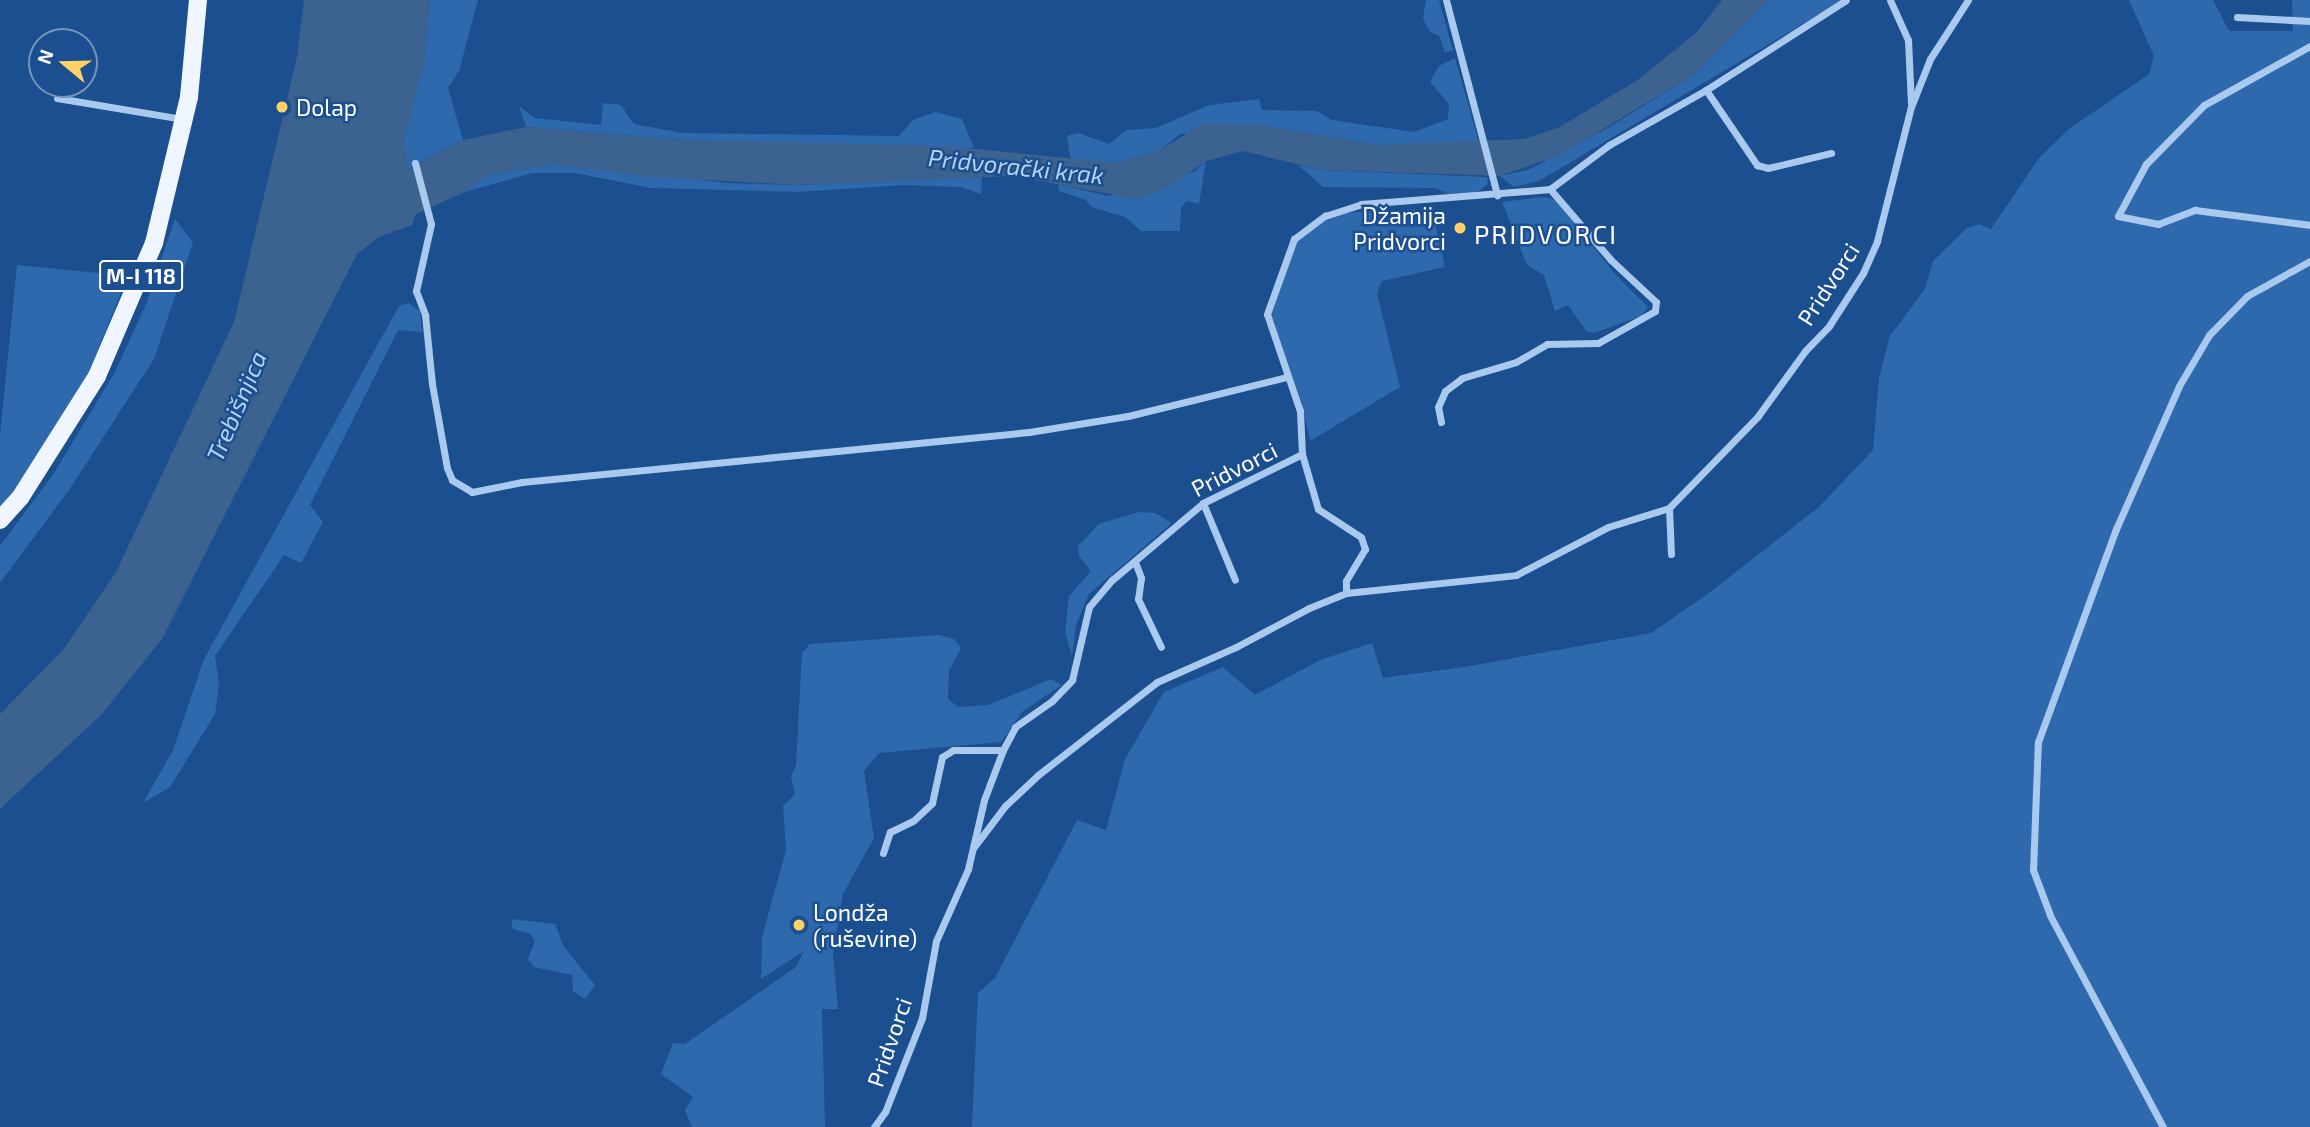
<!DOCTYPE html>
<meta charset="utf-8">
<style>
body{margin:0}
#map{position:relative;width:2310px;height:1127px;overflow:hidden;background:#1b4f8f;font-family:"Exo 2",sans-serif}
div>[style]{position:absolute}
.green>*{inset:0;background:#2e69ad}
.water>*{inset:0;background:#3c6290}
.street>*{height:7px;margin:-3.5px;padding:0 3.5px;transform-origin:3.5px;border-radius:3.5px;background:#a9c9ee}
.primary>*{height:18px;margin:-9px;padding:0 9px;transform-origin:9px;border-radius:9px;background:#f0f6ff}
.dots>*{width:19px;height:19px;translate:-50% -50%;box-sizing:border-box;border:4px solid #1b4f8f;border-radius:50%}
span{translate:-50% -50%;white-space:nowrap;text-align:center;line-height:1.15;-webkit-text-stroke:5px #1b4f8f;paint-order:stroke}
.shield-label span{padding:2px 5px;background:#1b4f8f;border:2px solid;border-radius:5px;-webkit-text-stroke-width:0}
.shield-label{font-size:21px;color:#fff;font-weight:700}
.poi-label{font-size:23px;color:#fff}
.left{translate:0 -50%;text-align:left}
.right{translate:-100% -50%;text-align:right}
.street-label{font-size:23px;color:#fff}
.water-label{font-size:24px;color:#b5d3f5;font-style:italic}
.quarter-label{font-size:26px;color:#fff;letter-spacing:2px}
.north{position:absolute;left:28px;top:28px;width:70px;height:70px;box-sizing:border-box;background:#1b4f8f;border:2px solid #7695bc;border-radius:50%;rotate:289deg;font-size:19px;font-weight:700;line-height:28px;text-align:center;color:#fff}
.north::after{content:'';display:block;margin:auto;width:24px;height:32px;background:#ffd166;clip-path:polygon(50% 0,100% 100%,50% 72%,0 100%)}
</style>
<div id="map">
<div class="green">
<div style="clip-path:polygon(430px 0,478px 0,459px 71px,448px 88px,463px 140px,408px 169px,404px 140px,424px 62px)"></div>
<div style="clip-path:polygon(1426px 0,1439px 0,1453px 51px,1445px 52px,1439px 36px,1430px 32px,1423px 18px)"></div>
<div style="clip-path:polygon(1768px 0,1843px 0,1539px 181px,1514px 187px,1500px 176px,1528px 170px,1611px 126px,1693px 75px)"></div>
<div style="clip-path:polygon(2129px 0,2213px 0,2229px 31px,2293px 31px,2292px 0,2310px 0,2310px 1127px,972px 1127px,978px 993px,995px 978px,1077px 820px,1106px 830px,1125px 759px,1164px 692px,1223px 667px,1255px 695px,1320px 660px,1372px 643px,1383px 678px,1464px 667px,1651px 633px,1709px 593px,1819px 507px,1873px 450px,1879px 378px,1890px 336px,1925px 289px,1933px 261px,1967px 228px,1979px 224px,1991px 229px,2039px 158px,2069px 129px,2149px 74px,2154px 56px)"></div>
<div style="clip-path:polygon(1455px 58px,1479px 143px,1377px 145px,1261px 125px,1180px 134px,1159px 151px,1116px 163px,1071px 161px,1067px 136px,1078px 133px,1109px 144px,1126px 130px,1156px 128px,1209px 105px,1259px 99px,1262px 110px,1317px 111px,1332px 120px,1414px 132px,1448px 119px,1449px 104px,1430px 82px,1439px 66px)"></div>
<div style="clip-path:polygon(603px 103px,621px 105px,634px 124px,683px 133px,899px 136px,913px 120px,936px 112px,962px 119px,974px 148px,681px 140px,526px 127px,519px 106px,535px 118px,601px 125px)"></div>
<div style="clip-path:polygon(1206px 161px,1199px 204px,1187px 201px,1181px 208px,1180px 231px,1141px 231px,1125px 217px,1091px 207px,1086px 200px,1059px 191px,1058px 184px,1108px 196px,1195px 171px)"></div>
<div style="clip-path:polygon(556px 164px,728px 183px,797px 185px,982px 177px,981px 194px,960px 187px,905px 185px,797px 192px,651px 188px,575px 173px,532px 173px,465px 192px,487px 175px)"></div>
<div style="clip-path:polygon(1298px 165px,1321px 170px,1487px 177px,1488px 184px,1476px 193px,1449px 194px,1435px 188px,1323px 187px)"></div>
<div style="clip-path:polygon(1543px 197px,1557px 200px,1614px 273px,1648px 307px,1641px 316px,1594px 333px,1586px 331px,1568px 305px,1555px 311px,1544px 275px,1527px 265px,1502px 202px)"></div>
<div style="clip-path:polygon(1415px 209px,1421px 218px,1435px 223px,1445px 267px,1382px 281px,1377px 293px,1400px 387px,1310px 441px,1302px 403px,1271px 314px,1295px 243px,1317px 224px,1347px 213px)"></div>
<div style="clip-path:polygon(175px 219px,193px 242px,154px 359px,69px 490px,0 583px,0 546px,56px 470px,115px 372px,146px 304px)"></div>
<div style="clip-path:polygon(17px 265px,128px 276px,86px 379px,15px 492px,0 507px,0 435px)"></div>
<div style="clip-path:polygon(408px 303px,420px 311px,422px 332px,398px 330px,310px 505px,323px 522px,301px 563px,284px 555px,215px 656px,219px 685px,215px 714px,170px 787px,143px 803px,173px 750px,204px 659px,399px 306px)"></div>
<div style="clip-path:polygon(1139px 512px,1155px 513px,1172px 523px,1089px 594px,1076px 625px,1072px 656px,1065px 632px,1069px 596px,1091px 571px,1079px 556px,1078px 546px,1099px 524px)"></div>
<div style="clip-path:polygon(939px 635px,954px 639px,961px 648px,949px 671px,948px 699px,958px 707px,988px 705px,1051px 679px,1062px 685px,1023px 711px,1001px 742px,879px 753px,864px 771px,874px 838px,843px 894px,833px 953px,838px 1009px,822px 1009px,825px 1127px,692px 1127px,685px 1110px,693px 1097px,661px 1074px,673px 1043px,685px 1044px,796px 967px,804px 951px,761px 979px,762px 937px,786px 850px,783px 806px,795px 794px,791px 777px,796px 765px,802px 653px,810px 644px)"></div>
<div style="clip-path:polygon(511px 919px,555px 924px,564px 947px,595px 985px,585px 999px,573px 991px,572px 975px,534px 967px,528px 959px,535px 941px,530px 934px,513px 929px)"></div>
</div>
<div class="water">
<div style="clip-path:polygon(304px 0,430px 0,424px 62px,404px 140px,409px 169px,463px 140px,526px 127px,681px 140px,947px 146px,1116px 163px,1159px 151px,1202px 124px,1261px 125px,1377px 145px,1524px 139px,1560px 127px,1639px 79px,1696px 33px,1722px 0,1768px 0,1693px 75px,1560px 155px,1500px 176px,1321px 170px,1243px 151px,1206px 161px,1168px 187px,1137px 199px,1013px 176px,797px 185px,649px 177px,556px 164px,487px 175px,465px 192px,416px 214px,412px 225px,379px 237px,357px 254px,162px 639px,102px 714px,0 809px,0 714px,63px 650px,116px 572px,234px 322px,297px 57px)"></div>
</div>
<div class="street">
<div style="left:1446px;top:0;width:202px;rotate:75.3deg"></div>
<div style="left:1890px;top:0;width:44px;rotate:65.8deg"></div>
<div style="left:1908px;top:40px;width:63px;rotate:87.3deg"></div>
<div style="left:2237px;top:17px;width:73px;rotate:3.1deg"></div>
<div style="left:2310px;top:46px;width:121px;rotate:150.9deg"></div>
<div style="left:2204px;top:105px;width:83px;rotate:134.5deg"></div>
<div style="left:2146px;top:164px;width:59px;rotate:118.3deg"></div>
<div style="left:2118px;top:216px;width:41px;rotate:11.3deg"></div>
<div style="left:2158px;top:224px;width:40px;rotate:-21deg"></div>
<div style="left:2195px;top:210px;width:116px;rotate:7.4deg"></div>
<div style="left:1706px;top:90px;width:91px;rotate:55.8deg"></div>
<div style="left:1757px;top:165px;width:11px;rotate:15deg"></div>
<div style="left:1768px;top:168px;width:65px;rotate:-13.4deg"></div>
<div style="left:57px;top:98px;width:128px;rotate:9.5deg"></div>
<div style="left:415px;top:163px;width:63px;rotate:75.3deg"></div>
<div style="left:431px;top:224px;width:69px;rotate:102.6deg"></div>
<div style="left:416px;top:291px;width:26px;rotate:69deg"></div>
<div style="left:425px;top:315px;width:69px;rotate:84.2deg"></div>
<div style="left:432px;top:384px;width:85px;rotate:79.9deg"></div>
<div style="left:447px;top:468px;width:13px;rotate:67deg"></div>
<div style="left:452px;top:480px;width:23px;rotate:31deg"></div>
<div style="left:472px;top:492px;width:51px;rotate:-11.3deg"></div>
<div style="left:522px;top:482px;width:509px;rotate:-5.63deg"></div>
<div style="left:1029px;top:432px;width:100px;rotate:-9.2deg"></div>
<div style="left:1128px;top:416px;width:164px;rotate:-13.8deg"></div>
<div style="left:1441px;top:422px;width:15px;rotate:-101deg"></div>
<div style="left:1438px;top:407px;width:17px;rotate:-66deg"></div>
<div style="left:1445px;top:391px;width:21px;rotate:-37deg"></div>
<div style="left:1462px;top:378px;width:56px;rotate:-16.5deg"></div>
<div style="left:1516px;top:362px;width:36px;rotate:-30deg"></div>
<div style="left:1547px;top:344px;width:51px;rotate:-1.1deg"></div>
<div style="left:1598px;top:343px;width:65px;rotate:-29.3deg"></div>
<div style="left:1655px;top:311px;width:9px;rotate:-84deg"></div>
<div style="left:1656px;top:302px;width:62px;rotate:-137deg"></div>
<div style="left:1611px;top:260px;width:94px;rotate:-130.7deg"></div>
<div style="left:1302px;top:454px;width:57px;rotate:73.8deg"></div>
<div style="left:1318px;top:509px;width:51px;rotate:33.1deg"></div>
<div style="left:1361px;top:537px;width:13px;rotate:72deg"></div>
<div style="left:1365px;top:549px;width:37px;rotate:121deg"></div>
<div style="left:1346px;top:581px;width:12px;rotate:90deg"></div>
<div style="left:1203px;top:503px;width:83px;rotate:67.4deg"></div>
<div style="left:1671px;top:554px;width:46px;rotate:-92.5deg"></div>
<div style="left:1669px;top:508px;width:128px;rotate:-45.9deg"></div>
<div style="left:1758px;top:416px;width:80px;rotate:-54.1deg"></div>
<div style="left:1805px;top:351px;width:35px;rotate:-46deg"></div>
<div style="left:1829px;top:326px;width:63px;rotate:-57.3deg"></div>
<div style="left:1863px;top:273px;width:35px;rotate:-66deg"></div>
<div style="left:1877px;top:241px;width:138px;rotate:-75.8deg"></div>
<div style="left:1911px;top:107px;width:52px;rotate:-68.4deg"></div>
<div style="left:1930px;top:59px;width:70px;rotate:-57.2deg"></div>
<div style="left:1135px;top:562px;width:17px;rotate:69deg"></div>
<div style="left:1141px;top:578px;width:21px;rotate:98deg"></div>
<div style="left:1138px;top:599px;width:53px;rotate:64.4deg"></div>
<div style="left:974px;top:847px;width:51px;rotate:-52.9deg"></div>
<div style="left:1005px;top:806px;width:45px;rotate:-43.2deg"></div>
<div style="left:1038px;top:775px;width:151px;rotate:-38deg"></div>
<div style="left:1157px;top:682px;width:86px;rotate:-23.9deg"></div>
<div style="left:1236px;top:647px;width:83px;rotate:-28.1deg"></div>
<div style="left:1309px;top:608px;width:40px;rotate:-22deg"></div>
<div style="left:1346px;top:593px;width:171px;rotate:-6deg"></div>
<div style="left:1516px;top:575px;width:104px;rotate:-27.6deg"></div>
<div style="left:1608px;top:527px;width:64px;rotate:-17.3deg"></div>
<div style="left:883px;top:853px;width:22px;rotate:-72deg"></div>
<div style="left:890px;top:832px;width:25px;rotate:-26deg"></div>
<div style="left:913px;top:821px;width:26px;rotate:-43deg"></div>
<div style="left:932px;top:803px;width:47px;rotate:-77.7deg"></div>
<div style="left:942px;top:757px;width:13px;rotate:-32deg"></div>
<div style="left:953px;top:750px;width:50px"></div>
<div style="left:874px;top:1127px;width:19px;rotate:-54deg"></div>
<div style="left:885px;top:1112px;width:101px;rotate:-68.5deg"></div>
<div style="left:922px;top:1018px;width:78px;rotate:-79.7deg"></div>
<div style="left:936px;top:941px;width:79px;rotate:-66deg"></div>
<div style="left:968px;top:869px;width:71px;rotate:-76.9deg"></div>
<div style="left:984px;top:800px;width:53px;rotate:-69.2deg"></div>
<div style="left:1003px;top:750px;width:26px;rotate:-62deg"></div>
<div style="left:1015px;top:727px;width:45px;rotate:-35.1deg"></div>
<div style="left:1052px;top:701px;width:29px;rotate:-46deg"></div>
<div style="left:1072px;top:680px;width:75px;rotate:-76.9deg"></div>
<div style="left:1089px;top:607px;width:35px;rotate:-50deg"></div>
<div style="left:1112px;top:580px;width:119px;rotate:-40.2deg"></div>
<div style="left:1203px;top:503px;width:110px;rotate:-26.3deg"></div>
<div style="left:1302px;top:454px;width:43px;rotate:-92.7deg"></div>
<div style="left:1300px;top:411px;width:102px;rotate:-108.8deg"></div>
<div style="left:1267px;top:314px;width:80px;rotate:-70.2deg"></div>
<div style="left:1294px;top:239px;width:39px;rotate:-37deg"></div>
<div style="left:1325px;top:216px;width:38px;rotate:-18deg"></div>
<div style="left:1361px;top:204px;width:190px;rotate:-4.5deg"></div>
<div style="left:1550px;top:189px;width:74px;rotate:-36.7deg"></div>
<div style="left:1609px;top:145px;width:112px;rotate:-29.6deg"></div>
<div style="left:1706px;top:90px;width:166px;rotate:-32.7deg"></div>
<div style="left:2163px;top:1127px;width:240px;rotate:-118.1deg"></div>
<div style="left:2050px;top:915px;width:48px;rotate:-110.7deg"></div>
<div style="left:2033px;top:870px;width:128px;rotate:-87.8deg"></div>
<div style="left:2038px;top:742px;width:227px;rotate:-69.9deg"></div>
<div style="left:2116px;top:529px;width:156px;rotate:-66.2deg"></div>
<div style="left:2179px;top:386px;width:59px;rotate:-59.5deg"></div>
<div style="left:2209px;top:335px;width:54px;rotate:-45.7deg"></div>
<div style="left:2247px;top:296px;width:72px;rotate:-29.1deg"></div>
</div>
<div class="primary">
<div style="left:0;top:520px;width:30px;rotate:-48deg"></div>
<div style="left:20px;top:498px;width:144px;rotate:-57.7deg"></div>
<div style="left:97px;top:376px;width:145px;rotate:-66.8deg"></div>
<div style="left:154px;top:243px;width:150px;rotate:-76.5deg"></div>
<div style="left:189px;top:97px;width:97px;rotate:-84.7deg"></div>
</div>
<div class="dots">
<div style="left:282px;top:107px;background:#ffd166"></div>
<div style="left:1460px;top:228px;background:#ffd166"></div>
<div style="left:799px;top:925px;background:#ffd166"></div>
</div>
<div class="shield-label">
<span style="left:141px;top:276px">M-I 118</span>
</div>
<div class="poi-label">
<span class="left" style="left:296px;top:107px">Dolap</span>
<span class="right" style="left:1446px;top:228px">Džamija<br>Pridvorci</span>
<span class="left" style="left:813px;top:925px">Londža<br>(ruševine)</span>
</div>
<div class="street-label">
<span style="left:1828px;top:284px;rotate:-57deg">Pridvorci</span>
<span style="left:1234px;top:469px;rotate:-27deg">Pridvorci</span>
<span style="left:889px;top:1042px;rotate:-71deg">Pridvorci</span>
</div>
<div class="water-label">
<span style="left:1016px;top:166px;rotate:6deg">Pridvorački krak</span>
<span style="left:236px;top:406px;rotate:-67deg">Trebišnjica</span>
</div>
<div class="quarter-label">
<span style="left:1546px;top:234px">PRIDVORCI</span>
</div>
<div class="north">N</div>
</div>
